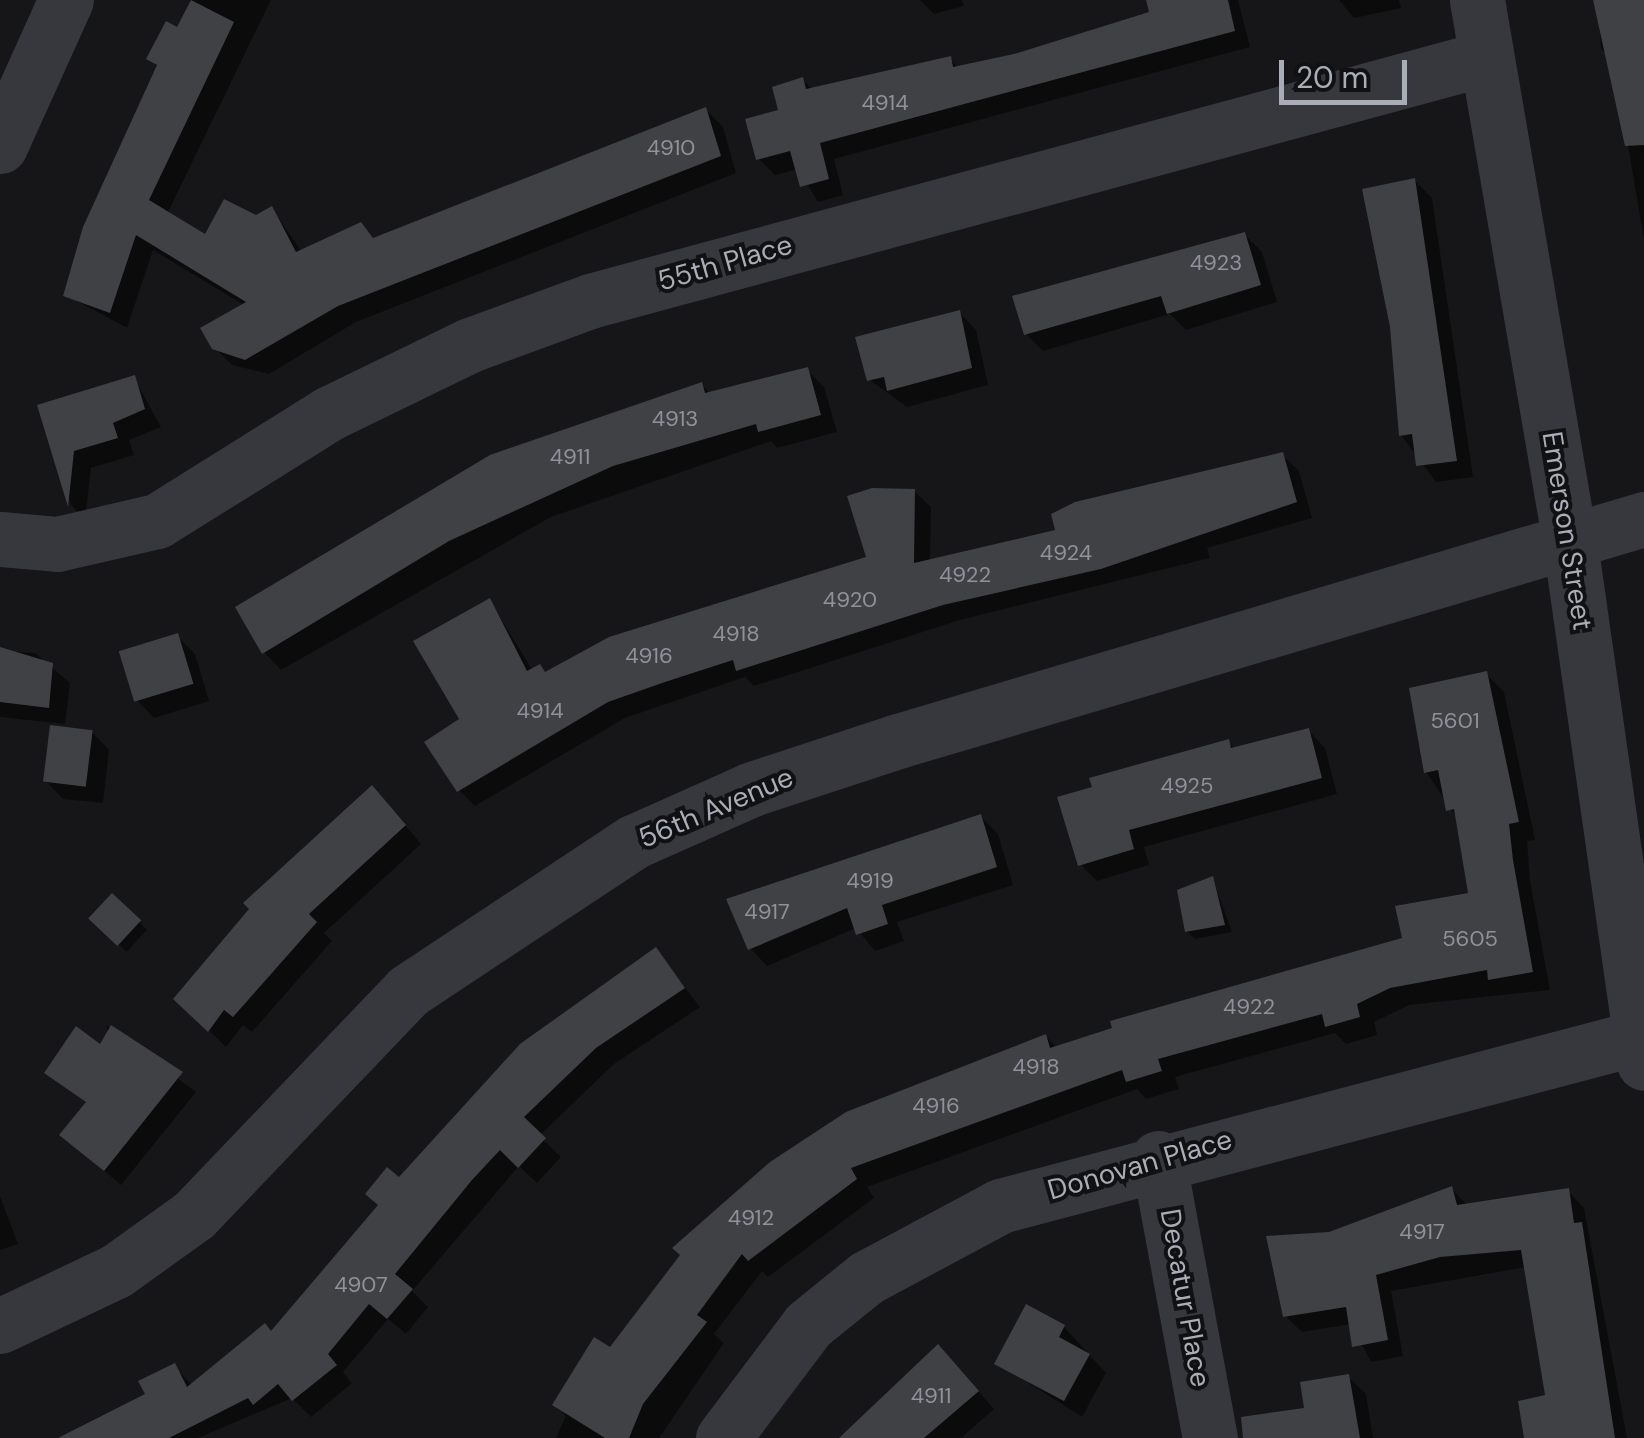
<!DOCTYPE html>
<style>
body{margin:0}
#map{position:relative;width:1644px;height:1438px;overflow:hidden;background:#161618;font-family:"DM Sans",sans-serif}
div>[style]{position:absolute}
.shadow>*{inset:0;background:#0007;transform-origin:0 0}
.building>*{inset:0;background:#404145;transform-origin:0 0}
.minor>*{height:55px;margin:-27.5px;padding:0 27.5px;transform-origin:27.5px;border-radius:27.5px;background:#37383d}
span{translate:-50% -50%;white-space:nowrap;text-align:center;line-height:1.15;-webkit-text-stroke:8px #111113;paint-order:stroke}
.number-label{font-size:22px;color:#8e929b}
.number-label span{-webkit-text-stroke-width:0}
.street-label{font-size:28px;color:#a8adb8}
.scale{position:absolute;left:1279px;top:60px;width:128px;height:45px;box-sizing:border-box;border:5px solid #a8adb8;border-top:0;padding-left:12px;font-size:30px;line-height:35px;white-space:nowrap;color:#a8adb8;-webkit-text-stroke:8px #111113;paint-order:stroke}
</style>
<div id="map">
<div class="shadow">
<div style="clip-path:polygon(191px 0,271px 0,167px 214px,206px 238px,272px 209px,302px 252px,361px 225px,376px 240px,706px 110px,723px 127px,736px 173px,356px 322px,269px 374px,232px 365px,214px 347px,244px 305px,153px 250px,127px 328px,66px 295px,159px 68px,149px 59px,178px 30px)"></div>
<div style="clip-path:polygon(920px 0,962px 0,964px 6px,934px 14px)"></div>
<div style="clip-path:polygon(1149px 0,1238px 0,1250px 47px,834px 159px,843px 195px,818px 202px,798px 169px,775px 175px,759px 159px,803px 80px,813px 90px,950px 59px,959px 68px,1014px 57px,1152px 14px)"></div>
<div style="clip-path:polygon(1339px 0,1399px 0,1401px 8px,1354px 18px)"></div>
<div style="clip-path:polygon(1597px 0,1644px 0,1644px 240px,1614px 62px,1601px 49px)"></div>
<div style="clip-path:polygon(1414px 180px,1432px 198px,1473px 477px,1436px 482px,1401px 435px)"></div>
<div style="clip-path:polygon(1244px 234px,1262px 252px,1277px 302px,1186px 330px,1170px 314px,1043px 351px,1026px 334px)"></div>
<div style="clip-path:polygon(959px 312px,976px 330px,988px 385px,907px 407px,870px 380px)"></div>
<div style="clip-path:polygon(807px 370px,824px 387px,837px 432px,777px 448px,771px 441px,551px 517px,281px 670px,264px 652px,702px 385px,711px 394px)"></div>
<div style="clip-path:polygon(134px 378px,161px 427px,129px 440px,134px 455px,91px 468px,85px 520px,71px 505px,40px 406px)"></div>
<div style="clip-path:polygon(1282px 455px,1299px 471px,1312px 518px,1207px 548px,1210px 558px,960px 620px,754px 686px,745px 677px,625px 718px,475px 806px,459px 790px,462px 719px,490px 601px,533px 671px,547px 674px,869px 559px,914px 491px,931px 507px,930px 562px,1058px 532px)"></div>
<div style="clip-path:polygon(177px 636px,195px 654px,209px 701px,154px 718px,137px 700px)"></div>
<div style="clip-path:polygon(0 651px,35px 653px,70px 683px,65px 724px,0 717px)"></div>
<div style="clip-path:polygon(1486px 674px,1504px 692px,1535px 840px,1527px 841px,1530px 881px,1550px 990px,1409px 1005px,1374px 1022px,1377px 1035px,1346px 1044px,1335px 1033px,1175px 1077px,1179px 1089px,1146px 1099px,1137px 1089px,867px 1187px,874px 1198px,768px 1277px,762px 1271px,714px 1334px,724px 1343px,659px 1438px,556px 1438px,566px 1416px,555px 1405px,847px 1115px,1046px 1036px,1057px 1048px,1405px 940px,1470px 895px,1458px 819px,1426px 772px)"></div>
<div style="clip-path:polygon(1309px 731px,1325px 748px,1337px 794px,1144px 847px,1149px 865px,1097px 881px,1080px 864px,1228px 742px,1235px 749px)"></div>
<div style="clip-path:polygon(92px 732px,109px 750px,103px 803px,63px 799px,46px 781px)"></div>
<div style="clip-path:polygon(389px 806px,421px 844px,324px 933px,332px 941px,252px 1032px,243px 1025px,226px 1047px,176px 999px)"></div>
<div style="clip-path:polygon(981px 817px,998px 834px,1013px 885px,897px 922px,904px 941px,875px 951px,856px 928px,767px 966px,750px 948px)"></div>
<div style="clip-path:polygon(1213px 879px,1232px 932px,1195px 939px,1187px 931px)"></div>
<div style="left:112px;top:897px;width:48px;height:30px;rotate:43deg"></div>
<div style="clip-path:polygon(656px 950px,700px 1007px,614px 1064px,539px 1136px,561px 1157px,537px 1183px,519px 1166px,412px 1291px,428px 1307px,406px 1334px,388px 1319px,343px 1372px,352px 1383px,311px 1417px,292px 1398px,198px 1438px,79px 1438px,148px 1395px,174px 1366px,193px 1386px,272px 1334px,400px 1180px)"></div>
<div style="clip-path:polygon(106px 1025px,196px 1092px,121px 1185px,62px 1135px,128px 1096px)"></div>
<div style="clip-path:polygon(1452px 1189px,1468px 1206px,1568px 1191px,1584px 1208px,1627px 1438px,1527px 1438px,1548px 1397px,1526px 1267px,1391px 1291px,1403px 1356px,1371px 1362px,1351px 1324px,1302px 1332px,1285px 1316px,1329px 1234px)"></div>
<div style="clip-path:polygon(0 1196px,18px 1244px,0 1250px)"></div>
<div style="clip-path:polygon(1027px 1308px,1064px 1327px,1106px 1373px,1082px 1417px,997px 1363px)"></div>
<div style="clip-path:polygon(955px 1364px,994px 1409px,961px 1438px,858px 1438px)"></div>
<div style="clip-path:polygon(1348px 1377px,1366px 1394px,1373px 1438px,1296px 1438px,1307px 1410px)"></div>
</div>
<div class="building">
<div style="clip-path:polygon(191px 0,234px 22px,149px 200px,205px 234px,224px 199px,256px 215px,272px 206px,296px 252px,361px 222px,373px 238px,706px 107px,721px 156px,338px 306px,245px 360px,212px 349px,200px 328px,246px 302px,136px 235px,110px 313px,63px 296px,83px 227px,157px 65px,146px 59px,166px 21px,177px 27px)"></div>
<div style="clip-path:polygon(1146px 0,1228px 0,1235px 31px,820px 143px,829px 179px,800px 187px,790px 151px,756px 160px,745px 119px,778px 110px,772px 87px,803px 77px,806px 89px,951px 56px,953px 67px,1014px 54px,1149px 12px)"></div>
<div style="clip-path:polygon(1593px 0,1644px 0,1644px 145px,1625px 146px)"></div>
<div style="clip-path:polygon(1415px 178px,1457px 461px,1416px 466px,1412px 434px,1399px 436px,1390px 327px,1362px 189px)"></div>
<div style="clip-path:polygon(1245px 232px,1261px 285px,1167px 314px,1161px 296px,1024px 335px,1012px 296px)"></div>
<div style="clip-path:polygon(960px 310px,972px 368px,887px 391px,884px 377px,867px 381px,855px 337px)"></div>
<div style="clip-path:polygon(808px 367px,821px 415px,758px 432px,756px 424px,613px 466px,449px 541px,262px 654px,235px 607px,490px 455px,702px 382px,705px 393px)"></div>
<div style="clip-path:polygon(135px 375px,145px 409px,113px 423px,118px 438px,74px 451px,68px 507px,37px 405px)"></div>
<div style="clip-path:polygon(1283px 452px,1297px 502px,1101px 569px,943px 605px,736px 671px,733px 660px,665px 682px,608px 702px,457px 792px,424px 742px,459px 719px,413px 641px,490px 598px,527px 671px,540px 664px,545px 672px,609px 637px,866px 557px,847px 496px,872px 488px,915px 489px,914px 563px,1055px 530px,1051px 514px,1075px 502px)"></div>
<div style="left:178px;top:633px;width:53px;height:62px;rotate:73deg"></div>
<div style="clip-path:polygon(0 647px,53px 663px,49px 708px,0 702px)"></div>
<div style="clip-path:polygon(1487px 671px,1519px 822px,1509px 824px,1513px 860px,1533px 972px,1488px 980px,1487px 970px,1390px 988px,1357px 1004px,1360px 1017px,1325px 1027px,1322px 1014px,1158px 1059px,1162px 1071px,1126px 1082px,1122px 1070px,851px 1168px,857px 1179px,748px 1261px,742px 1254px,697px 1315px,707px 1322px,643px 1404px,629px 1438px,605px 1438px,552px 1405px,594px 1337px,610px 1347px,680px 1255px,672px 1248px,770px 1162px,846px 1112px,1046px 1034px,1050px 1048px,1112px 1028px,1110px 1021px,1402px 938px,1395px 906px,1468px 893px,1454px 809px,1446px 811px,1438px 770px,1424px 773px,1409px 688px)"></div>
<div style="left:50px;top:725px;width:43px;height:57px;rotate:7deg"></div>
<div style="clip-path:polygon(1309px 728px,1322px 778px,1129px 830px,1134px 849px,1078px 866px,1057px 797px,1092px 787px,1089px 778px,1229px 739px,1231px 748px)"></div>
<div style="clip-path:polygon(372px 785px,406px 825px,309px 914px,317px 922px,233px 1017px,224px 1010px,208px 1032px,173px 999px,249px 909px,243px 903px)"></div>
<div style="clip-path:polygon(981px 814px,997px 867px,882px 905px,888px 924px,856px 935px,847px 908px,748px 950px,726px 899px)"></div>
<div style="clip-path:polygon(1213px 876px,1225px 925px,1185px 932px,1177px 890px)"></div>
<div style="left:112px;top:893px;width:40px;height:35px;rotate:43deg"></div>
<div style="clip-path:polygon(656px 947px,685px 988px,596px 1048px,524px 1117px,546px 1138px,518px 1168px,500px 1150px,472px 1180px,395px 1274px,413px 1289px,387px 1319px,369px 1304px,328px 1354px,337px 1365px,292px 1401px,278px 1384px,253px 1405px,248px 1398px,169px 1438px,58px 1438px,145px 1394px,138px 1381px,175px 1363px,187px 1387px,265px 1323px,271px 1331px,378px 1205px,365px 1194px,387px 1167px,399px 1177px,520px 1044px)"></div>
<div style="clip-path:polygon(111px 1025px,183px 1072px,104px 1171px,59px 1135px,86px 1102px,44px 1073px,76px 1026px,100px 1044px)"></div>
<div style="clip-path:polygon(1452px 1186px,1457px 1205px,1569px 1188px,1574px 1223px,1582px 1222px,1615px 1438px,1524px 1438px,1518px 1401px,1545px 1395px,1521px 1250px,1440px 1257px,1376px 1275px,1388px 1340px,1352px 1347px,1346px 1307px,1283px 1317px,1266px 1236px,1329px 1232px)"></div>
<div style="clip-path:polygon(1026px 1304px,1065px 1325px,1059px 1337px,1090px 1354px,1064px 1401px,994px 1364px)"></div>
<div style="clip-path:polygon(938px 1344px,979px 1391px,924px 1438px,839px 1438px)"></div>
<div style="clip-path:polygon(1349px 1374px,1360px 1438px,1243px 1438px,1241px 1417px,1304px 1408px,1300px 1382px)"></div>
</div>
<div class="minor">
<div style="left:1477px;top:0;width:551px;rotate:80.28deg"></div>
<div style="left:1570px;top:543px;width:525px;rotate:81.9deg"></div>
<div style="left:0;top:146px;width:160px;rotate:-65.7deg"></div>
<div style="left:0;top:539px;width:57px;rotate:5deg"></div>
<div style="left:57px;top:544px;width:103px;rotate:-13deg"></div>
<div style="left:157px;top:521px;width:204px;rotate:-32deg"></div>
<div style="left:330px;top:413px;width:156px;rotate:-25.9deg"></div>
<div style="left:470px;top:345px;width:128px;rotate:-20.1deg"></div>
<div style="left:590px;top:301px;width:928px;rotate:-15.17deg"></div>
<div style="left:1158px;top:1158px;width:285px;rotate:79.5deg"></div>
<div style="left:0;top:1326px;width:128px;rotate:-25.4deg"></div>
<div style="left:116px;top:1271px;width:96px;rotate:-35.7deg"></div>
<div style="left:194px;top:1215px;width:310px;rotate:-46.3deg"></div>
<div style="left:408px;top:991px;width:270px;rotate:-33.5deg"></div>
<div style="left:633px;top:842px;width:130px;rotate:-24deg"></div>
<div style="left:752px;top:789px;width:154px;rotate:-18.2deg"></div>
<div style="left:898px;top:741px;width:778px;rotate:-16.57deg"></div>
<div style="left:723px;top:1438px;width:141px;rotate:-53deg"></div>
<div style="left:808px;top:1325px;width:75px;rotate:-39deg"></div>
<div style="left:866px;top:1278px;width:152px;rotate:-28.2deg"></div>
<div style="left:1000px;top:1206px;width:662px;rotate:-14.79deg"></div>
</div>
<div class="number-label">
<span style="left:885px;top:103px">4914</span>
<span style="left:671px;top:148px">4910</span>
<span style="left:1216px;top:263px">4923</span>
<span style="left:675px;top:419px">4913</span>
<span style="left:570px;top:457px">4911</span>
<span style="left:1066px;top:553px">4924</span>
<span style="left:965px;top:575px">4922</span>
<span style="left:850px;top:600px">4920</span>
<span style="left:736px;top:634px">4918</span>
<span style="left:649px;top:656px">4916</span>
<span style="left:540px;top:711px">4914</span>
<span style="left:1455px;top:721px">5601</span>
<span style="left:1187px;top:786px">4925</span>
<span style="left:870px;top:881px">4919</span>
<span style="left:767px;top:912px">4917</span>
<span style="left:1470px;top:939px">5605</span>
<span style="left:1249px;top:1007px">4922</span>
<span style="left:1036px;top:1067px">4918</span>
<span style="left:936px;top:1106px">4916</span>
<span style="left:751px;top:1218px">4912</span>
<span style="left:1422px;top:1232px">4917</span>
<span style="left:361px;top:1285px">4907</span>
<span style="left:931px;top:1396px">4911</span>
</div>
<div class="street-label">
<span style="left:725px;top:263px;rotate:-16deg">55th Place</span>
<span style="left:1567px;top:531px;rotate:81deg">Emerson Street</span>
<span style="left:716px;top:808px;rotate:-23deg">56th Avenue</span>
<span style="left:1140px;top:1165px;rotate:-16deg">Donovan Place</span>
<span style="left:1185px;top:1298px;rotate:80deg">Decatur Place</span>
</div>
<div class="scale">20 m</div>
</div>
